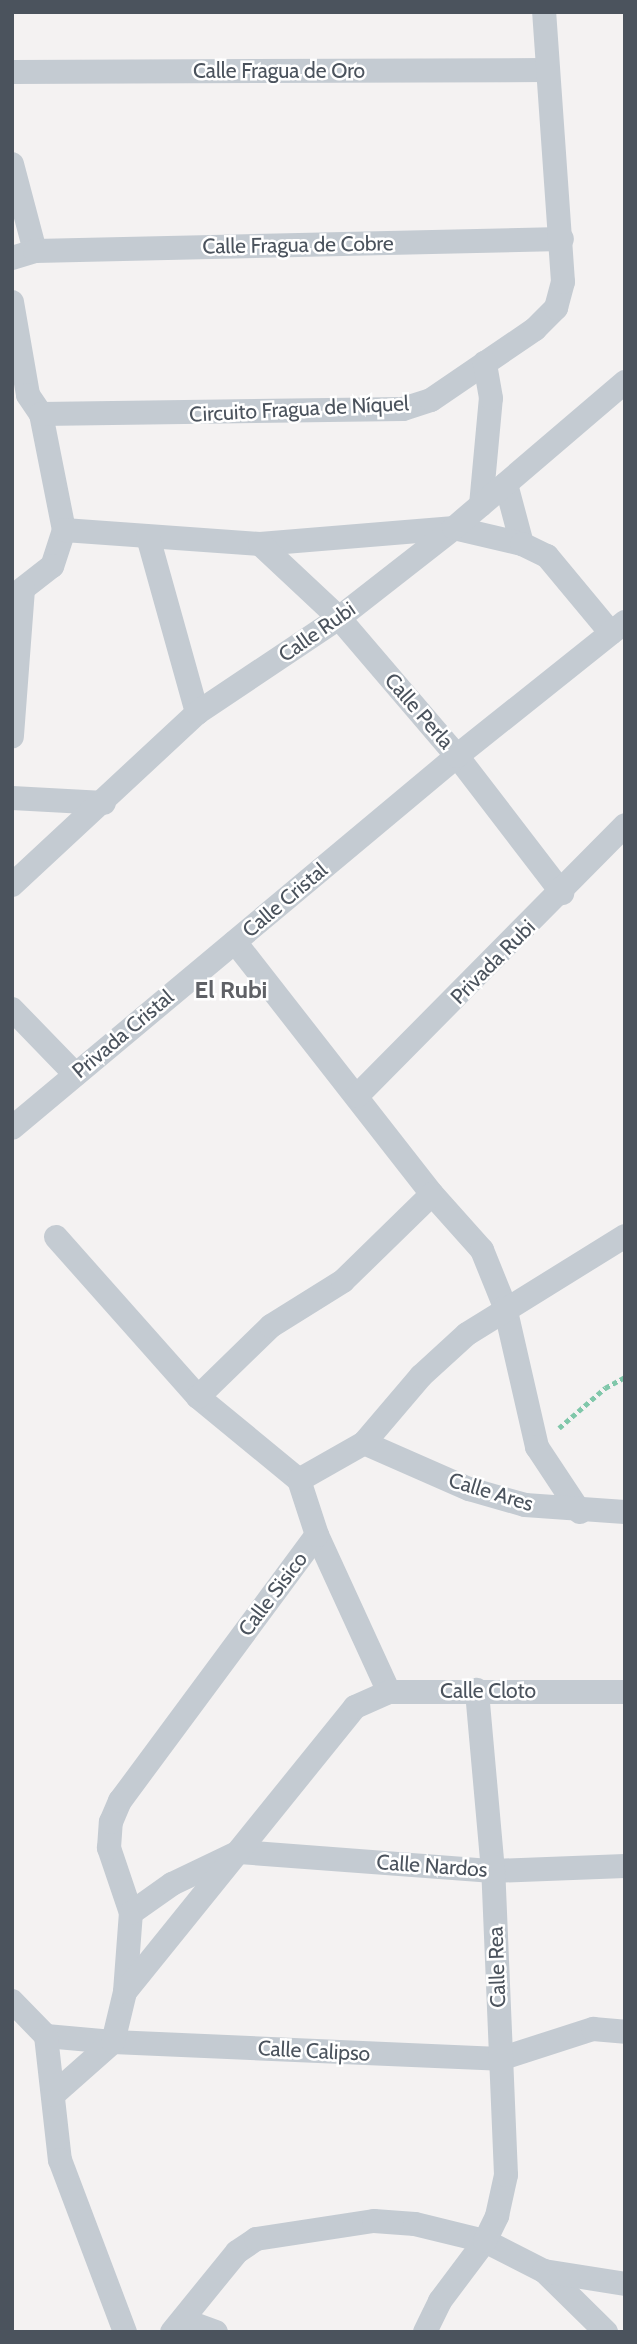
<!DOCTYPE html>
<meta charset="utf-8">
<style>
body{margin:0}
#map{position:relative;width:637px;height:2344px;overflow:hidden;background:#f4f2f2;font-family:Cabin,sans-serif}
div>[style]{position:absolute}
.path>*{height:4.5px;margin-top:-2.25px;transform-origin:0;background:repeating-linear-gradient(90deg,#80c7aa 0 5px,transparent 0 8.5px)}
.minor>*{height:24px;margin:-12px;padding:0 12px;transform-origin:12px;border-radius:12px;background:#c4cbd2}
span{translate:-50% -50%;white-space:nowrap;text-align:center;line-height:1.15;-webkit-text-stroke:5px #fff;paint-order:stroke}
.street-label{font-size:21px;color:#4b535d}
.quarter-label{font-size:24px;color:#5f6166;font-weight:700}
.frame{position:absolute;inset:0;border:14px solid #4b535d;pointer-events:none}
</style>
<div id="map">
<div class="path">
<div style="left:559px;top:1428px;width:61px;rotate:-41deg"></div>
<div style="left:605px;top:1388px;width:23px;rotate:-29deg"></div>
</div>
<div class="minor">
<div style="left:12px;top:72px;width:534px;rotate:-0.21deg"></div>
<div style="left:12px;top:164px;width:90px;rotate:75.2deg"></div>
<div style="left:35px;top:251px;width:24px;rotate:163deg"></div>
<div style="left:35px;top:251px;width:527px;rotate:-1.3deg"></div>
<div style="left:12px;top:302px;width:94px;rotate:80.2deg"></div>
<div style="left:28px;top:395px;width:23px;rotate:56deg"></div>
<div style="left:41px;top:414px;width:118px;rotate:78.8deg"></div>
<div style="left:64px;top:530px;width:38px;rotate:108deg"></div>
<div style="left:52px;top:566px;width:37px;rotate:142deg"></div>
<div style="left:23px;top:589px;width:148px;rotate:94.3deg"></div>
<div style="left:41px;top:414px;width:362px;rotate:-0.8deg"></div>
<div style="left:403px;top:409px;width:29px;rotate:-18deg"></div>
<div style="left:431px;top:400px;width:126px;rotate:-34.3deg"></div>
<div style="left:535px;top:329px;width:30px;rotate:-45deg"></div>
<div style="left:556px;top:308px;width:27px;rotate:-75deg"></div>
<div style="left:563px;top:282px;width:271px;rotate:-94deg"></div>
<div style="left:506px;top:484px;width:62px;rotate:75.1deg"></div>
<div style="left:481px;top:505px;width:107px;rotate:-84.7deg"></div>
<div style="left:491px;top:398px;width:36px;rotate:-100deg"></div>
<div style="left:64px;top:530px;width:196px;rotate:4.1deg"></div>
<div style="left:260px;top:544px;width:195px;rotate:-4.7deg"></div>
<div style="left:454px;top:528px;width:70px;rotate:13.2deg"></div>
<div style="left:522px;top:544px;width:28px;rotate:26deg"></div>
<div style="left:547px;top:556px;width:100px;rotate:50.3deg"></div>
<div style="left:148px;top:537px;width:183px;rotate:74.4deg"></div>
<div style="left:260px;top:544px;width:108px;rotate:43.1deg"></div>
<div style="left:339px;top:618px;width:182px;rotate:49.5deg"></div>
<div style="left:457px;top:756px;width:173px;rotate:52.5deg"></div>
<div style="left:12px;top:798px;width:92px;rotate:3.1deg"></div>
<div style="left:12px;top:885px;width:253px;rotate:-42.9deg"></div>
<div style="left:197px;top:713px;width:171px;rotate:-33.8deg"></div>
<div style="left:339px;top:618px;width:146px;rotate:-38deg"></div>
<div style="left:454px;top:528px;width:225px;rotate:-40.5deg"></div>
<div style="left:235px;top:942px;width:320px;rotate:52deg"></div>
<div style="left:432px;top:1194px;width:75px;rotate:48.2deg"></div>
<div style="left:482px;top:1250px;width:61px;rotate:68deg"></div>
<div style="left:505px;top:1307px;width:144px;rotate:77.1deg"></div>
<div style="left:537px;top:1447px;width:78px;rotate:56.5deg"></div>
<div style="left:12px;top:1009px;width:91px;rotate:45.9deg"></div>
<div style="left:357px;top:1096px;width:381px;rotate:-45.3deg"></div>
<div style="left:12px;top:1128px;width:580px;rotate:-39.89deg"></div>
<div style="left:457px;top:756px;width:215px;rotate:-38.6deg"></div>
<div style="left:56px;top:1237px;width:214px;rotate:48.4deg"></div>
<div style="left:198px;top:1397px;width:131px;rotate:39.4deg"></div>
<div style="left:198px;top:1397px;width:102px;rotate:-44.2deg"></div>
<div style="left:271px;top:1326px;width:85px;rotate:-32deg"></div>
<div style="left:343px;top:1281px;width:124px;rotate:-44.3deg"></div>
<div style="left:364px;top:1443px;width:115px;rotate:23.7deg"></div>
<div style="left:469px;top:1489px;width:58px;rotate:15.9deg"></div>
<div style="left:525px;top:1505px;width:100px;rotate:4deg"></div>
<div style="left:317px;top:1535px;width:173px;rotate:65.4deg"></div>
<div style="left:131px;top:1913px;width:69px;rotate:-108.7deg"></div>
<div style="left:109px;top:1848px;width:26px;rotate:-86deg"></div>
<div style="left:111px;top:1822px;width:23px;rotate:-67deg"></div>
<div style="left:120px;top:1801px;width:331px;rotate:-53.5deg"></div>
<div style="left:317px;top:1535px;width:58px;rotate:-108.1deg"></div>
<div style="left:299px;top:1480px;width:75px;rotate:-29.6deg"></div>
<div style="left:364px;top:1443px;width:88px;rotate:-49.6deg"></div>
<div style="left:421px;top:1376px;width:62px;rotate:-42.4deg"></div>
<div style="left:467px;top:1334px;width:186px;rotate:-31.8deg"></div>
<div style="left:125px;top:1992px;width:79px;rotate:-85.7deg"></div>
<div style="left:131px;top:1913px;width:50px;rotate:-35.3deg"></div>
<div style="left:172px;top:1884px;width:74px;rotate:-25.5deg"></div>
<div style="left:239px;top:1852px;width:255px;rotate:4.3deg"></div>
<div style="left:493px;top:1871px;width:132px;rotate:-2.2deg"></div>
<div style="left:12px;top:2001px;width:49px;rotate:45.8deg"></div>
<div style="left:46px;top:2036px;width:67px;rotate:5.1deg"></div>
<div style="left:113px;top:2042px;width:387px;rotate:2.5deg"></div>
<div style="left:500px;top:2059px;width:98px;rotate:-17.9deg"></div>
<div style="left:593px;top:2029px;width:32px;rotate:5deg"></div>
<div style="left:46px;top:2036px;width:125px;rotate:83.6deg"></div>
<div style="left:60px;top:2160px;width:184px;rotate:69.3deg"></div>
<div style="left:53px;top:2095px;width:80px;rotate:-41.5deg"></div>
<div style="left:113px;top:2042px;width:51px;rotate:-76.5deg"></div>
<div style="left:125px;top:1992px;width:366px;rotate:-51.1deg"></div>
<div style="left:355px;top:1707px;width:37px;rotate:-24deg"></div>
<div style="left:389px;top:1692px;width:236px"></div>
<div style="left:544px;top:2271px;width:87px;rotate:44.5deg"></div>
<div style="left:183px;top:2320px;width:35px;rotate:20deg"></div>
<div style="left:172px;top:2332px;width:103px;rotate:-50.9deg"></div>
<div style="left:237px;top:2252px;width:23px;rotate:-34deg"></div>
<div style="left:256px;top:2239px;width:119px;rotate:-8.7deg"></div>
<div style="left:374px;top:2221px;width:41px;rotate:4.2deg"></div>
<div style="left:415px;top:2224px;width:72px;rotate:13.7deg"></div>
<div style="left:485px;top:2241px;width:66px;rotate:27deg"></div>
<div style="left:544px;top:2271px;width:82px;rotate:9.1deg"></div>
<div style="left:425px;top:2332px;width:34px;rotate:-64deg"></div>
<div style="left:440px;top:2301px;width:75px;rotate:-53.1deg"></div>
<div style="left:485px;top:2241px;width:28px;rotate:-64deg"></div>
<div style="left:497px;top:2216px;width:42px;rotate:-77.6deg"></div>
<div style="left:506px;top:2175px;width:304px;rotate:-92.4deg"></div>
<div style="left:493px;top:1871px;width:182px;rotate:-95.1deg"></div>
</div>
<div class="street-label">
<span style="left:279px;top:71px">Calle Fragua de Oro</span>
<span style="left:298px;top:245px;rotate:-1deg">Calle Fragua de Cobre</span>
<span style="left:299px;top:409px;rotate:-3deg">Circuito Fragua de Níquel</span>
<span style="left:317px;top:632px;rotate:-35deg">Calle Rubi</span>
<span style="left:419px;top:711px;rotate:49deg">Calle Perla</span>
<span style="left:285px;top:900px;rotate:-40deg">Calle Cristal</span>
<span style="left:493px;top:962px;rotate:-45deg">Privada Rubi</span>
<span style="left:123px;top:1034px;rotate:-40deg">Privada Cristal</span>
<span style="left:491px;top:1492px;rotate:17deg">Calle Ares</span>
<span style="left:273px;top:1594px;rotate:-53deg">Calle Sisico</span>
<span style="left:488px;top:1691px">Calle Cloto</span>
<span style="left:432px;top:1866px;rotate:4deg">Calle Nardos</span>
<span style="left:497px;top:1967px;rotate:-92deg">Calle Rea</span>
<span style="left:314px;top:2051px;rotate:3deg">Calle Calipso</span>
</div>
<div class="quarter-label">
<span style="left:231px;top:990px">El Rubi</span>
</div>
<div class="frame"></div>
</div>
